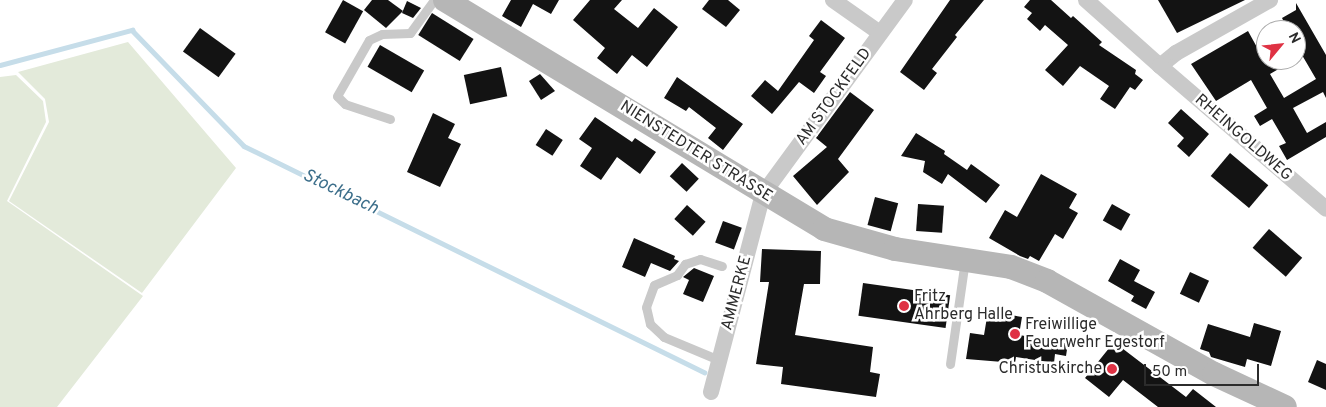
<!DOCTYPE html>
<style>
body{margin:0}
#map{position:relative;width:1326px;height:407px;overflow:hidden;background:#fff;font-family:Overpass,sans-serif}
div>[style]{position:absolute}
.green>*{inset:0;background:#e3eada}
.stream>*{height:4.5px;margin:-2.25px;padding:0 2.25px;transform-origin:2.25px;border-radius:2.25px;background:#c6dde9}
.building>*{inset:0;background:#131313;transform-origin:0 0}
.lane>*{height:9px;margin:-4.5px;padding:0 4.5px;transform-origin:4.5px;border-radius:4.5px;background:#c9c9c9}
.street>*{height:16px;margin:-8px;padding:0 8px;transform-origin:8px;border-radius:8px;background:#c9c9c9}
.secondary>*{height:24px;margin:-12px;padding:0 12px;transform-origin:12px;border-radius:12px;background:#b6b6b6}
.dots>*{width:14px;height:14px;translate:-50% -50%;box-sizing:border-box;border:2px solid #fff;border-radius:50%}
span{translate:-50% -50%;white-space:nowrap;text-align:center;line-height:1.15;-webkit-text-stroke:5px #fff;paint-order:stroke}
.street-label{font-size:16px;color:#2c2c2c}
.poi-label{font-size:16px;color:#2c2c2c}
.left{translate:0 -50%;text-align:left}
.right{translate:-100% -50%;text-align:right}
.water-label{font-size:18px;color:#3d6f8b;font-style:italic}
.north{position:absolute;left:1256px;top:20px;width:50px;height:50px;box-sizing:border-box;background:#fff;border:1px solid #ababab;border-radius:50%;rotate:62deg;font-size:14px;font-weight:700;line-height:20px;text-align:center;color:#2c2c2c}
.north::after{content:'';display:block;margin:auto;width:18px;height:22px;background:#df3244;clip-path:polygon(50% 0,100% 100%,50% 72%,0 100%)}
.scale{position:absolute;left:1144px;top:364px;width:115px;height:22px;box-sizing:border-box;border:2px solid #2c2c2c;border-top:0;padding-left:6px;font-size:15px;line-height:18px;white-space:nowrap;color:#2c2c2c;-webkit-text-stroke:4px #fff;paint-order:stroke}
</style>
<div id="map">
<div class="green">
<div style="clip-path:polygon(128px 42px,236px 168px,142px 293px,9px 201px,49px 122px,45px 99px,18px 72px)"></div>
<div style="clip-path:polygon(16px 75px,43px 101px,46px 122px,7px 201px,143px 296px,57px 407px,0 407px,0 77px)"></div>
</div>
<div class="stream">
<div style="left:0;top:65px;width:137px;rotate:-14.9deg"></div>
<div style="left:132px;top:30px;width:161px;rotate:46deg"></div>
<div style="left:244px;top:146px;width:513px;rotate:26.17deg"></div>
</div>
<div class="building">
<div style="left:343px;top:0;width:23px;height:37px;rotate:29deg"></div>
<div style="clip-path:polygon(372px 0,388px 0,403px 11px,386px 28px,364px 10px)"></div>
<div style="clip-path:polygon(511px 0,559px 0,551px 14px,533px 4px,521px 27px,502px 16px)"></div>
<div style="clip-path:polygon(590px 0,622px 0,614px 9px,638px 28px,654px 8px,678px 27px,647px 67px,632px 55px,617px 74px,597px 58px,605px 48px,573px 20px)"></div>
<div style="clip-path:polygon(709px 0,728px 0,740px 10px,726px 27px,702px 9px)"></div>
<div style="clip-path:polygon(950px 0,984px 0,955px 35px,957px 37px,932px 69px,937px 73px,924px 90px,900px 72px)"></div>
<div style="clip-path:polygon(1030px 0,1051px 0,1071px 18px,1073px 16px,1102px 42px,1099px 45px,1136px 70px,1135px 74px,1143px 80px,1135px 90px,1130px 87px,1115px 109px,1100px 99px,1109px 86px,1080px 66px,1063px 86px,1045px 70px,1068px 45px,1045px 25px,1040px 31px,1027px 19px,1032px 13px,1024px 7px)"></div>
<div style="clip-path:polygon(1158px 0,1245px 0,1177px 33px)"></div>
<div style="clip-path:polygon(407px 1px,421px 8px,413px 18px,402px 13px)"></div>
<div style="clip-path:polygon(1296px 3px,1326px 55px,1326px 98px,1323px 92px,1293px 108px,1307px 133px,1326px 122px,1326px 137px,1287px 160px,1279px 146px,1286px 143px,1272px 119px,1260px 126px,1254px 116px,1267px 108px,1251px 80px,1216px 101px,1191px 64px,1248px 31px,1264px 60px,1294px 60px,1270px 74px,1284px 98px,1316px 79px,1302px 55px,1296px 59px,1296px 30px,1288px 30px,1282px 18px,1296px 10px)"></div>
<div style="left:432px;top:13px;width:49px;height:26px;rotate:32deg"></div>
<div style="clip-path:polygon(821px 20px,845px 38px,820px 72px,826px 76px,814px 93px,799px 82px,772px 114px,751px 96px,765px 80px,778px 91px,814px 40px,809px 36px)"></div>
<div style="left:200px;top:28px;width:44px;height:29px;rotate:36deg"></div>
<div style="left:380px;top:45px;width:51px;height:25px;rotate:30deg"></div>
<div style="left:501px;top:67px;width:30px;height:38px;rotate:78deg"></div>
<div style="clip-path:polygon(540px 74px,555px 91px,541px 100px,529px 81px)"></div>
<div style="clip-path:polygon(677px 77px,743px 124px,723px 150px,708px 138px,716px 128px,689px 107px,686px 111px,664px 98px)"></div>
<div style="clip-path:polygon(850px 92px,874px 110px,838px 159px,849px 172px,817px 205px,793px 176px,827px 147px,816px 138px)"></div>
<div style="clip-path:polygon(1181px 109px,1209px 134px,1189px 157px,1177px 146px,1184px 138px,1168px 123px)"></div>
<div style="clip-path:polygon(433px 113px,455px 124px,448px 138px,461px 144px,440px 187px,407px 172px)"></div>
<div style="clip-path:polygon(595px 117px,632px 142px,635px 138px,656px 152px,640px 174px,617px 157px,601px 180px,580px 166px,592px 148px,579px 139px)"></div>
<div style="left:546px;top:129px;width:20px;height:19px;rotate:33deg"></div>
<div style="clip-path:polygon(916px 133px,945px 151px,944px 154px,967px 170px,971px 164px,1000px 185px,986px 203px,948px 174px,942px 184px,923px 172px,925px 161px,901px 156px)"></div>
<div style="left:1230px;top:153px;width:50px;height:30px;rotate:40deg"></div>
<div style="left:682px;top:163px;width:23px;height:18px;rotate:43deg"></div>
<div style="clip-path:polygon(1041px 174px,1077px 194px,1069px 208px,1078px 213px,1063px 239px,1055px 234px,1039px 261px,1030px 256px,1028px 259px,1020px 256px,989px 238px,1005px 210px,1017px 217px)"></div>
<div style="left:875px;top:197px;width:24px;height:29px;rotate:15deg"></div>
<div style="left:918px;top:204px;width:26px;height:27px;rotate:4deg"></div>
<div style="left:1112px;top:204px;width:21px;height:19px;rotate:29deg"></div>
<div style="left:687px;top:205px;width:25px;height:19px;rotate:42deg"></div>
<div style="left:723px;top:221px;width:20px;height:23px;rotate:20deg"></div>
<div style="left:1269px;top:229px;width:44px;height:25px;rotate:41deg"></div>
<div style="clip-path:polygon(634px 238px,675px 256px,674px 259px,679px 261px,670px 271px,651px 263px,645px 277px,622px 267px)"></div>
<div style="clip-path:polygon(762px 249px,821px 251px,820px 284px,804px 284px,795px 335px,873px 347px,870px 372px,880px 374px,876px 397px,781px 384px,783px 367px,756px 364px,769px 282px,760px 282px)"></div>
<div style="clip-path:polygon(1120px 259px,1140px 270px,1134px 281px,1155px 292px,1146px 309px,1131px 301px,1134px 296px,1108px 281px)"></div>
<div style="clip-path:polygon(694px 268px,714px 276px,703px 302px,683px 294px,689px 280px,683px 277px)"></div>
<div style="left:1190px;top:272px;width:21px;height:24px;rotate:25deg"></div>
<div style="left:863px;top:283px;width:88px;height:33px;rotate:8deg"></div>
<div style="clip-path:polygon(988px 311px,1022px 317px,1019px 335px,1068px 343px,1066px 356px,1055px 354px,1054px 363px,1016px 357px,1015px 363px,966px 359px,970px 333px,984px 335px)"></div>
<div style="clip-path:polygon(1254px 323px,1281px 331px,1271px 366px,1247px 359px,1245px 367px,1211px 357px,1209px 352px,1200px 349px,1208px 324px,1250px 337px)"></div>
<div style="clip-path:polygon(1114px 342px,1186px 397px,1193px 389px,1216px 407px,1158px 407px,1123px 380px,1109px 397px,1085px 378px)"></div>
<div style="clip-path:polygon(1317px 360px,1326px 364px,1326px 390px,1308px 382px)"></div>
</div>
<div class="lane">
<div style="left:390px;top:119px;width:47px;rotate:-161.6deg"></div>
<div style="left:345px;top:104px;width:11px;rotate:-135deg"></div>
<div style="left:337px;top:96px;width:64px;rotate:-60.3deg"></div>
<div style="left:369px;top:40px;width:14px;rotate:-25deg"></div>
<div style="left:382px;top:34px;width:28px;rotate:-2deg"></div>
<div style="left:410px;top:33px;width:41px;rotate:-54deg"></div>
<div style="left:719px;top:360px;width:60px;rotate:-157.3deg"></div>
<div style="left:664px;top:337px;width:19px;rotate:-137deg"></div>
<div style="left:650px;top:324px;width:17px;rotate:-103deg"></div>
<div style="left:646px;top:307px;width:23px;rotate:-70deg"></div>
<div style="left:654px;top:285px;width:25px;rotate:-23deg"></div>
<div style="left:677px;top:275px;width:14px;rotate:-54deg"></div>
<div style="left:685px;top:264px;width:16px;rotate:-18deg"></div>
<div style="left:700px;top:259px;width:23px;rotate:18deg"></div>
<div style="left:950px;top:364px;width:105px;rotate:-81.8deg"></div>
</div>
<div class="street">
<div style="left:833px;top:0;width:57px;rotate:35.1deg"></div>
<div style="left:1086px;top:0;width:99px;rotate:41.7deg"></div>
<div style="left:1160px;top:66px;width:21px;rotate:-39deg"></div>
<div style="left:1176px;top:53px;width:108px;rotate:-29.4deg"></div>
<div style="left:1160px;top:66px;width:219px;rotate:40.7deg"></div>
<div style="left:711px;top:392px;width:205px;rotate:-75.3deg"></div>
<div style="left:763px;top:194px;width:240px;rotate:-53.8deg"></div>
</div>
<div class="secondary">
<div style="left:445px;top:0;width:443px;rotate:31.1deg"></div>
<div style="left:824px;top:229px;width:74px;rotate:15.7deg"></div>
<div style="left:895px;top:249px;width:117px;rotate:8.8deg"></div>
<div style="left:1011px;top:267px;width:39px;rotate:21deg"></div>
<div style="left:1047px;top:281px;width:191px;rotate:29.1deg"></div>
<div style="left:1214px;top:374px;width:78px;rotate:24.9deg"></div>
</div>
<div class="dots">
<div style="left:904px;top:306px;background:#df3244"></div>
<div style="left:1015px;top:334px;background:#df3244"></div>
<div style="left:1112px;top:369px;background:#df3244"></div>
</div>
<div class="street-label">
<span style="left:834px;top:97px;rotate:-54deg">AM STOCKFELD</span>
<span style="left:1243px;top:138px;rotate:41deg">RHEINGOLDWEG</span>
<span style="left:696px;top:152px;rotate:32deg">NIENSTEDTER STRASSE</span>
<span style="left:737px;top:293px;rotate:-75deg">AMMERKE</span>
</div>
<div class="poi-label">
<span class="left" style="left:914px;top:306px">Fritz<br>Ahrberg Halle</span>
<span class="left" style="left:1025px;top:334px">Freiwillige<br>Feuerwehr Egestorf</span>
<span class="right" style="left:1102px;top:369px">Christuskirche</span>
</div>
<div class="water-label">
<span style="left:340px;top:193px;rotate:26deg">Stockbach</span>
</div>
<div class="north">N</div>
<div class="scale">50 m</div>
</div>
